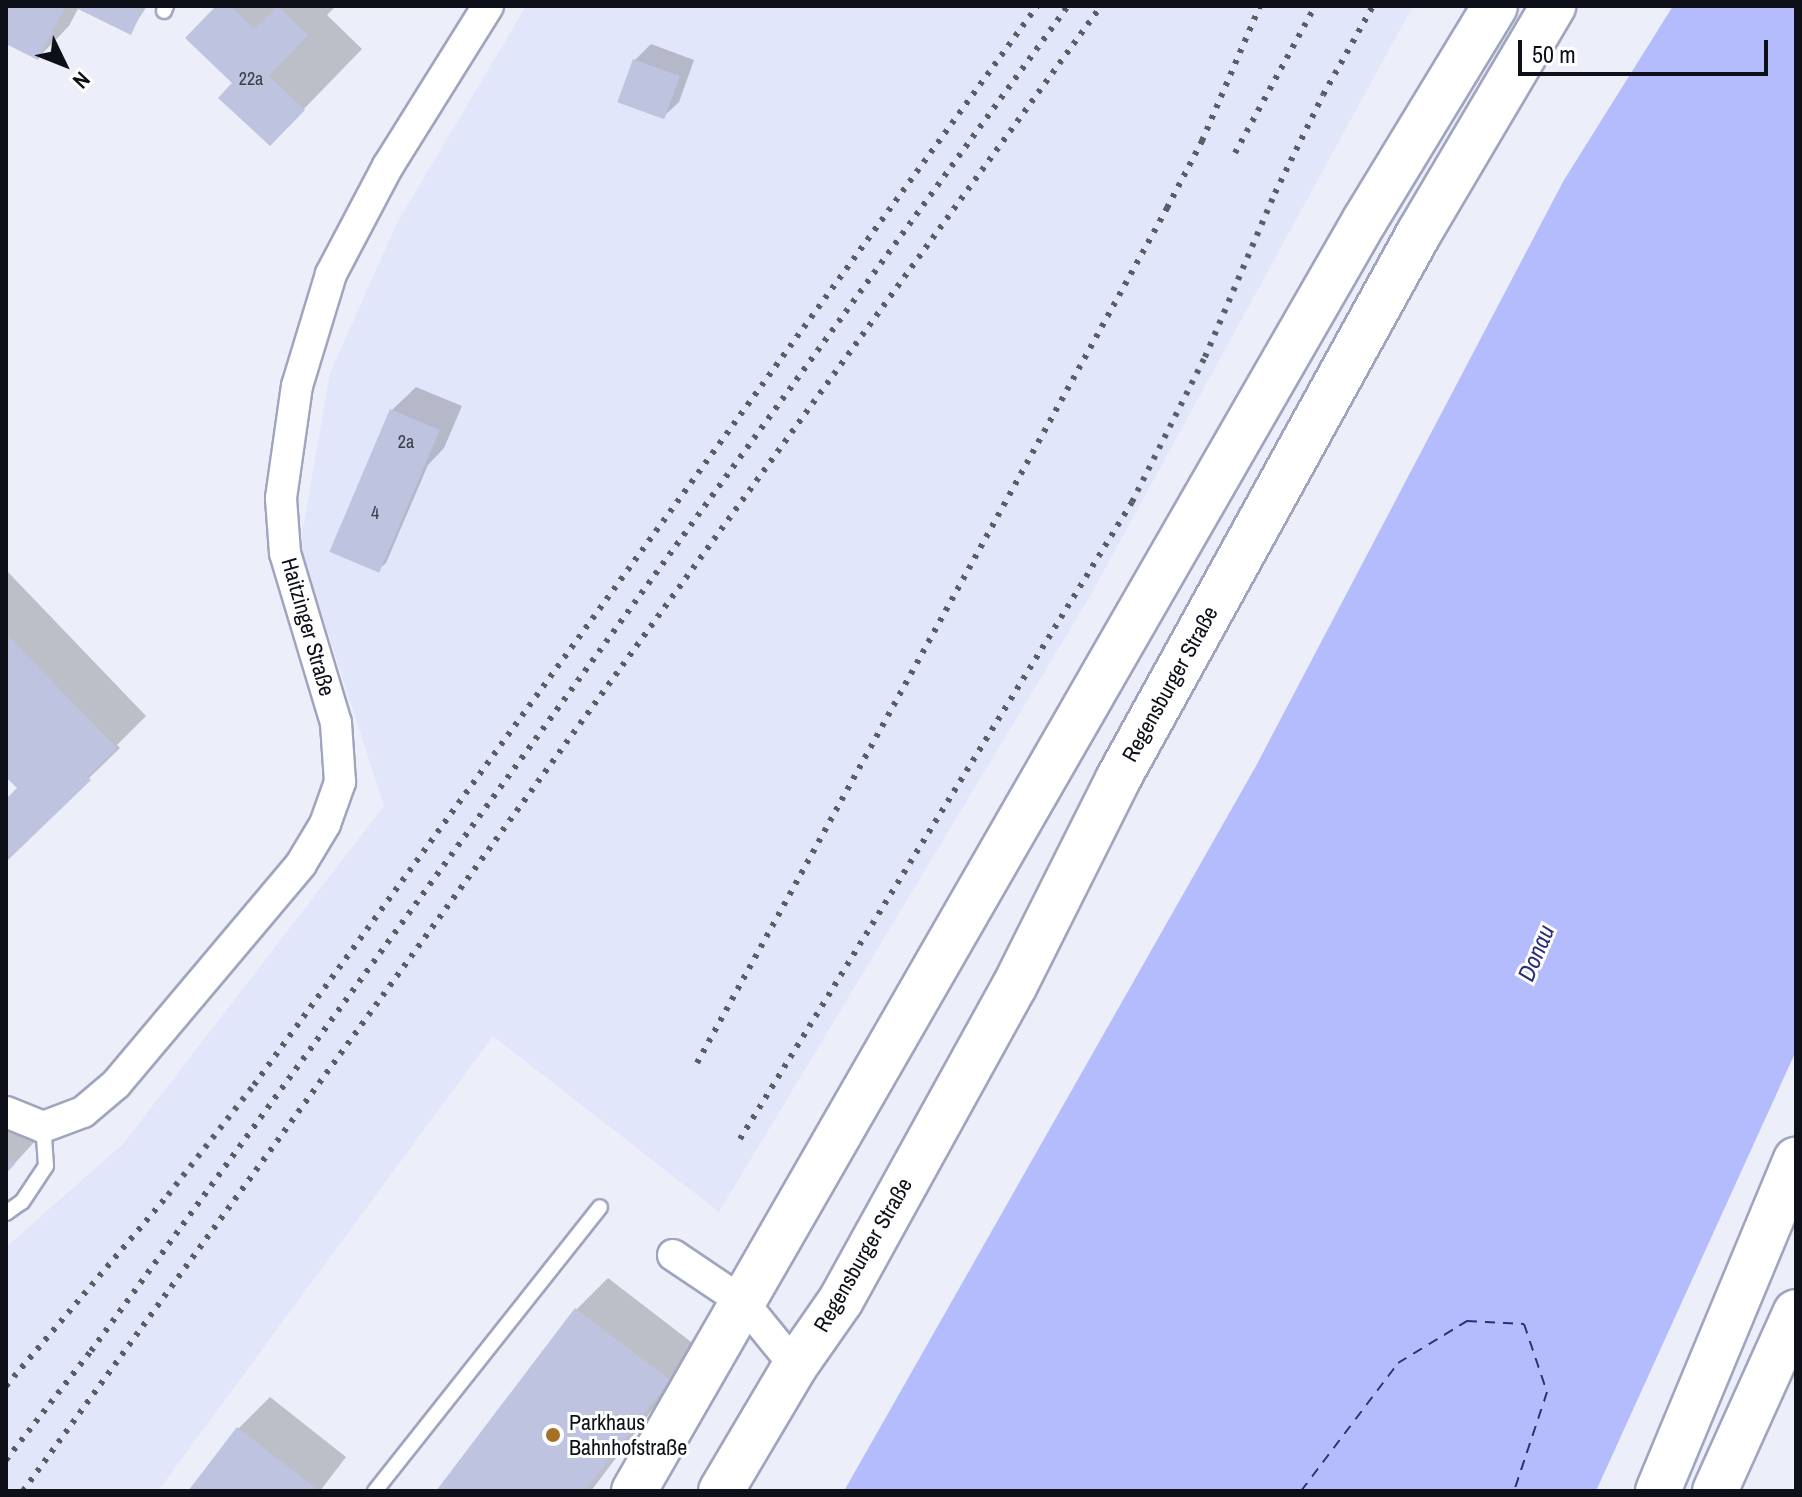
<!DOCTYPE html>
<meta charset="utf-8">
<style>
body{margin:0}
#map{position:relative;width:1802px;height:1497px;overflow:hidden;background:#eceefa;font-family:"Archivo Narrow",sans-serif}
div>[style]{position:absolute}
.built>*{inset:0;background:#e2e6fb}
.water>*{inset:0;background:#b4bcfe}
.shadow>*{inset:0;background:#0003}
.ferry>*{height:2px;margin-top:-1px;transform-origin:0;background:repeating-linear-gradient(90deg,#2e2d77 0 10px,transparent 0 18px)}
.building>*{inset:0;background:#bec3df;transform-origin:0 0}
.roads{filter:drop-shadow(2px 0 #a0a5bf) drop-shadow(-2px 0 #a0a5bf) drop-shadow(0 2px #a0a5bf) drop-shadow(0 -2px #a0a5bf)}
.lane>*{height:14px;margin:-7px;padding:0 7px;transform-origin:7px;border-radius:7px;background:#fff}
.street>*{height:30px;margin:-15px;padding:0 15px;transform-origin:15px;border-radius:15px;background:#fff}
.primary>*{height:44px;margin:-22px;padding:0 22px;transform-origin:22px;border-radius:22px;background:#fff}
.rail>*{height:6px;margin-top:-3px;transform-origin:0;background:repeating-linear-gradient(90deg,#5a5c66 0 4px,transparent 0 12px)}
.dots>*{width:22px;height:22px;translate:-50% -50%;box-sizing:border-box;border:4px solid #fff;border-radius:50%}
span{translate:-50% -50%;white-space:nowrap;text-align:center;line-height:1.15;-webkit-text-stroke:6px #fff;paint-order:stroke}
.number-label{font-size:18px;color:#3a3d4a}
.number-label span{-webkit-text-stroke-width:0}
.street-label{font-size:22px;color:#0e1019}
.poi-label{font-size:22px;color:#0e1019}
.left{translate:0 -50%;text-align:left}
.water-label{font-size:24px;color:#2e2d77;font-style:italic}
.frame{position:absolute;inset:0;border:8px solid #0e1019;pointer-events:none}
.north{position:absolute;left:24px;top:24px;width:80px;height:80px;-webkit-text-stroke:6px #fff;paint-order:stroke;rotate:133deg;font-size:22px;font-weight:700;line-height:32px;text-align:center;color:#0e1019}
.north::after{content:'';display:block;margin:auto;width:28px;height:36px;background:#0e1019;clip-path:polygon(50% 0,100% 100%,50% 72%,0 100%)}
.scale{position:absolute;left:1518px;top:40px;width:250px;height:36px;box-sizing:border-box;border:4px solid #0e1019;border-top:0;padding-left:10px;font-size:24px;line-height:28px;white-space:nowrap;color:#0e1019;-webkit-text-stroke:6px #fff;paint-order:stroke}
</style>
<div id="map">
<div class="built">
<div style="clip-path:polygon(526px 6px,1413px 6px,1089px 598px,719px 1212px,493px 1036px,158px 1491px,6px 1491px,6px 1247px,123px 1144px,384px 806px,300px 546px,330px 373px,397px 223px)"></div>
</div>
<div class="water">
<div style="clip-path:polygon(1673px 6px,1796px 6px,1796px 1051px,1596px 1491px,844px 1491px,1256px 766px,1564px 180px)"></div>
</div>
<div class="shadow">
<div style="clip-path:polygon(6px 6px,147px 6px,130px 32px,79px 7px,69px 26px,38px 58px,6px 42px)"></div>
<div style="clip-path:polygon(219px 6px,336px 6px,327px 15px,362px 49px,270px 144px,235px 83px)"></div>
<div style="clip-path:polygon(651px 44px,694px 60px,679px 102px,663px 117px,619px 101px,635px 60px)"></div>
<div style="clip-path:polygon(416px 387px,462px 406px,444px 448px,428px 465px,386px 563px,378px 570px,392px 410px)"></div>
<div style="clip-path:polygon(6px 570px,146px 716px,117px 745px,120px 748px,6px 859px,6px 801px,19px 788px,6px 774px)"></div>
<div style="clip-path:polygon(6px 1111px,37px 1139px,6px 1173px)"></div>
<div style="clip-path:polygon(608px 1278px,699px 1348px,591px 1491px,439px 1491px,577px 1309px)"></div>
<div style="clip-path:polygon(270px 1397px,346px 1457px,320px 1491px,190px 1491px,239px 1428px)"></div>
</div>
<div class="ferry">
<div style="left:1301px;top:1491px;width:161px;rotate:-52.8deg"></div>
<div style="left:1398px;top:1363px;width:81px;rotate:-31.3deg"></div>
<div style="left:1467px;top:1321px;width:57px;rotate:3deg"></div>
<div style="left:1524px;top:1324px;width:72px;rotate:71.3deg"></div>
<div style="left:1547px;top:1392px;width:104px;rotate:108.4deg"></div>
</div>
<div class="building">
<div style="clip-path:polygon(6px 6px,66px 6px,38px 60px,6px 44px)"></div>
<div style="clip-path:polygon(72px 6px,136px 6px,143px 9px,131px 35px)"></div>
<div style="clip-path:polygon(216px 6px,231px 6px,254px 29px,278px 6px,308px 35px,269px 76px,305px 110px,270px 146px,218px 98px,232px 83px,185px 38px)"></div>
<div style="left:633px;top:59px;width:50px;height:46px;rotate:20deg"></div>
<div style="left:390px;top:409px;width:54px;height:155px;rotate:23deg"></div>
<div style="clip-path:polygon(6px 634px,117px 748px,87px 777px,91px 780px,6px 862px,6px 799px,17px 788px,6px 777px)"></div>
<div style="clip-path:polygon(6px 1156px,15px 1164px,6px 1173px)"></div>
<div style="clip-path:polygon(575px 1308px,670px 1380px,585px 1491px,436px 1491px)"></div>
<div style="clip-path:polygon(237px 1427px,317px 1489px,315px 1491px,188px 1491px)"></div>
</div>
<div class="roads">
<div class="lane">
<div style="left:164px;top:11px;width:5px;rotate:-68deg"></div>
<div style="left:6px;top:1213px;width:19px;rotate:-35deg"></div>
<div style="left:22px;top:1202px;width:43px;rotate:-56.3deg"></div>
<div style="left:46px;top:1166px;width:39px;rotate:-94deg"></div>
<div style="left:375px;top:1491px;width:362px;rotate:-51.6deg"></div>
</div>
<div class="street">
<div style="left:6px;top:1112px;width:40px;rotate:22deg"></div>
<div style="left:43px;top:1127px;width:43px;rotate:-20.6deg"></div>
<div style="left:83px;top:1112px;width:43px;rotate:-40.3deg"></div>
<div style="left:116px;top:1084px;width:287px;rotate:-49.9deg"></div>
<div style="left:301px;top:864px;width:47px;rotate:-59deg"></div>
<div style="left:325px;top:824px;width:45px;rotate:-70.3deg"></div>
<div style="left:340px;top:782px;width:59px;rotate:-93.9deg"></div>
<div style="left:336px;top:723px;width:177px;rotate:-106.7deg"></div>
<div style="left:285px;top:553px;width:55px;rotate:-94.2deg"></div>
<div style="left:281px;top:498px;width:113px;rotate:-81.9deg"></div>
<div style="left:297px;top:386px;width:117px;rotate:-73.1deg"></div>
<div style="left:331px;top:274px;width:122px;rotate:-62.2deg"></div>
<div style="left:388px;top:166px;width:189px;rotate:-58deg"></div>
<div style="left:673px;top:1255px;width:84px;rotate:33.9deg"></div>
<div style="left:743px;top:1302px;width:82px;rotate:50.9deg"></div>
</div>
<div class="primary">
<div style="left:634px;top:1491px;width:1466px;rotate:-60.1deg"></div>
<div style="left:1365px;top:220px;width:250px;rotate:-58.7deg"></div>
<div style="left:721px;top:1491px;width:145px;rotate:-59.4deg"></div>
<div style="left:795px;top:1366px;width:80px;rotate:-55.1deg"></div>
<div style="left:841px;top:1300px;width:358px;rotate:-61.1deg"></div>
<div style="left:1014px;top:987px;width:233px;rotate:-63.4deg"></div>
<div style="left:1118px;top:779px;width:623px;rotate:-61.13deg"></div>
<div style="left:1419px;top:233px;width:264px;rotate:-59.4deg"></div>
<div style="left:1658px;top:1491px;width:359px;rotate:-67.4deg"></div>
<div style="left:1715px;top:1491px;width:196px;rotate:-65.7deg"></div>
</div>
</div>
<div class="rail">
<div style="left:1235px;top:153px;width:167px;rotate:-61.4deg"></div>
<div style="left:697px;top:1063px;width:976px;rotate:-61.2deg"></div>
<div style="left:1167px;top:208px;width:76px;rotate:-62.4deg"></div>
<div style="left:1202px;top:141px;width:147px;rotate:-66.8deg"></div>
<div style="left:740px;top:1139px;width:748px;rotate:-58.39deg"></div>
<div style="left:1132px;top:502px;width:162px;rotate:-63.3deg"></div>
<div style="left:1205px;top:357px;width:178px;rotate:-66.9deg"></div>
<div style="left:1275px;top:193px;width:109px;rotate:-63.9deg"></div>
<div style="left:1323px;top:95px;width:102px;rotate:-60.7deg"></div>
<div style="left:6px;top:1386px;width:250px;rotate:-49.7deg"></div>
<div style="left:168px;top:1195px;width:140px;rotate:-52deg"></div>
<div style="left:254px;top:1085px;width:1333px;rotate:-54.03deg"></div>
<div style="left:6px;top:1460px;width:138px;rotate:-52.1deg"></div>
<div style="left:91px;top:1351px;width:1662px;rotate:-54.01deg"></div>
<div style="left:23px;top:1491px;width:1835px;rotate:-54.02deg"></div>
</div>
<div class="dots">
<div style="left:553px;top:1435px;background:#a57129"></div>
</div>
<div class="number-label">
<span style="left:251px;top:79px">22a</span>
<span style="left:406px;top:442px">2a</span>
<span style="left:375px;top:513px">4</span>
</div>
<div class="street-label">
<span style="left:308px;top:627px;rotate:74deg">Haitzinger Straße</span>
<span style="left:1170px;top:684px;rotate:-61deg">Regensburger Straße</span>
<span style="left:863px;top:1255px;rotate:-60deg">Regensburger Straße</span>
</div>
<div class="poi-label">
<span class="left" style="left:569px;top:1435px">Parkhaus<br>Bahnhofstraße</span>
</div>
<div class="water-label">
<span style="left:1536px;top:953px;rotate:-67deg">Donau</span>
</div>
<div class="frame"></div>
<div class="north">N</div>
<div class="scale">50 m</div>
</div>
